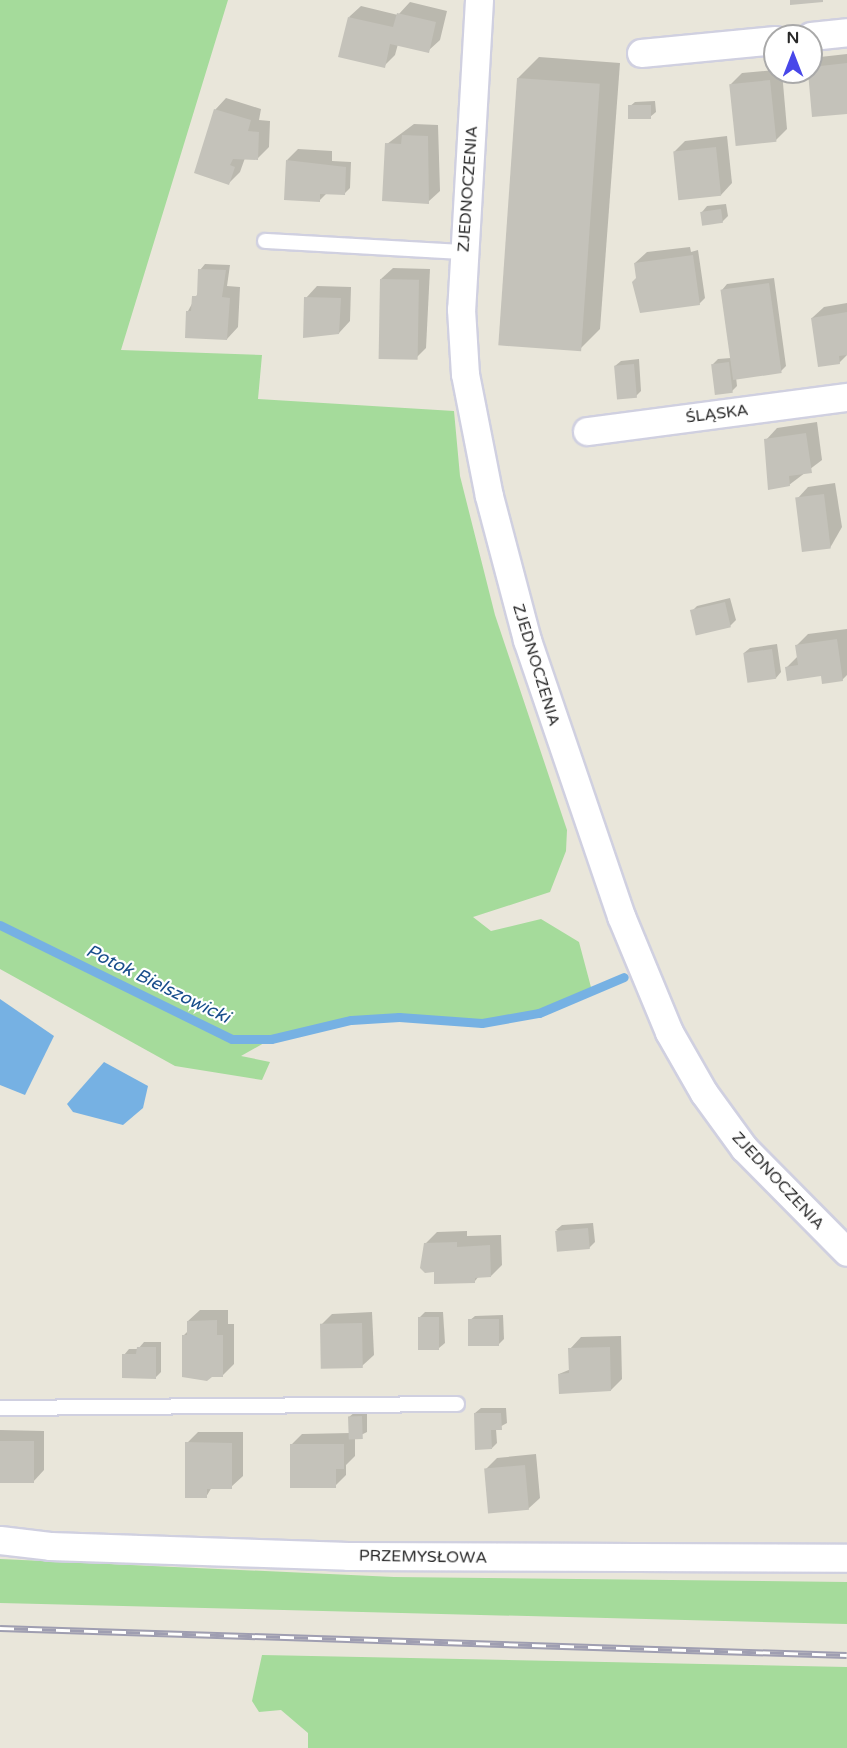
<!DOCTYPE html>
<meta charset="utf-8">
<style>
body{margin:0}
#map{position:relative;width:847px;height:1748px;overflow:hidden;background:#e9e6da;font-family:"Varela Round",sans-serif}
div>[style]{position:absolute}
.green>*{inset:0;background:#a5db9b}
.water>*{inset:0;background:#76b1e3}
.shadow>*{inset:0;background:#0003}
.stream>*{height:9px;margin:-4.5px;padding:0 4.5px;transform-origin:4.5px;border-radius:4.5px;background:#76b1e3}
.building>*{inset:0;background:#c4c2ba;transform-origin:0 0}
.roads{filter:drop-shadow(2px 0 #d0d0e0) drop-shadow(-2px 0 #d0d0e0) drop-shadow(0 2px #d0d0e0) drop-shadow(0 -2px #d0d0e0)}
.lane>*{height:14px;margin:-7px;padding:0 7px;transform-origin:7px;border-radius:7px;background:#fff}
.street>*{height:27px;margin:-13.5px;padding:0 13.5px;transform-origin:13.5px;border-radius:13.5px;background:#fff}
.rail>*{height:7px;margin-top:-3.5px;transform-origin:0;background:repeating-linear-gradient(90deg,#fff 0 14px,#9f9eb1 0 28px);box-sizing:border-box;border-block:2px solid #9f9eb1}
span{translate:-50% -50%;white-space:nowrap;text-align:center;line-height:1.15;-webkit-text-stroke:4.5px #fff;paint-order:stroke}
.street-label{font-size:16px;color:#282828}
.water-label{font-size:18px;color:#194e8b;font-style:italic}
.north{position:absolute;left:763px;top:24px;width:60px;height:60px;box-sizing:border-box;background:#fff;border:2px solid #a9a9a9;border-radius:50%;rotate:0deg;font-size:16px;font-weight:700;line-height:24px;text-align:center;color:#282828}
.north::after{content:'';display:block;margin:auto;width:21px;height:27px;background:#4847e9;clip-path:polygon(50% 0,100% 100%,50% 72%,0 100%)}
</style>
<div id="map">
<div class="green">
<div style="clip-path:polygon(0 0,228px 0,121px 350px,262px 355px,258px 399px,454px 411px,460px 476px,495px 615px,567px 830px,566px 851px,550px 892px,473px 917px,491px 931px,541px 919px,579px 942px,592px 991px,539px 1013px,482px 1023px,399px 1017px,351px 1020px,271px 1039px,241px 1056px,270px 1062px,262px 1080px,175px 1066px,0 969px)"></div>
<div style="clip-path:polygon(0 1559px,394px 1577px,847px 1582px,847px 1624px,0 1603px)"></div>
<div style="clip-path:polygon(262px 1655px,847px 1667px,847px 1748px,308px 1748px,308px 1733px,281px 1710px,259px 1712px,252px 1701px)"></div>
</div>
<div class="water">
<div style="clip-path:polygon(0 999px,54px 1036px,25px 1095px,0 1085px)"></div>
<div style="clip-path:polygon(104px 1062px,148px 1086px,143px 1108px,123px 1125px,73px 1112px,67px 1104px)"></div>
</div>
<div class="shadow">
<div style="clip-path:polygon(410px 2px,447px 11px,440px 40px,428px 51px,398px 44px,395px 55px,384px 66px,349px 17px,361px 6px,398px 15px)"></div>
<div style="clip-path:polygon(847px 54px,847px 112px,811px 72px,811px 66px,820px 57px)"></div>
<div style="clip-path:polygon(539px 57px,620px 63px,600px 329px,579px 350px,518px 78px)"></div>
<div style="clip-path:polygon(775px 70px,782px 72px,787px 129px,776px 140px,730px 85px,742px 73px)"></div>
<div style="clip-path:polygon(226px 98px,261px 109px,259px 120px,270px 121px,269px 147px,258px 158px,245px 158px,240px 172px,229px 183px,215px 110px)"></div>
<div style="clip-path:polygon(655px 101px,656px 112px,650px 117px,629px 107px,635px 102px)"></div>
<div style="clip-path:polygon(414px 124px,438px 125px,440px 191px,428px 202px,387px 144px)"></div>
<div style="clip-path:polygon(727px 136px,732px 183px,721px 195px,674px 152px,685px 141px)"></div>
<div style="clip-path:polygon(298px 149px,332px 151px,332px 161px,351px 162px,350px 188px,344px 194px,327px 193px,319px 201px,287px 160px)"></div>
<div style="clip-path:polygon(726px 204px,728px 216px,722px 222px,702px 212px,707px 206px)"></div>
<div style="clip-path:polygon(690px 247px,691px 252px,698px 250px,705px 298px,699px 304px,637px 278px,635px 263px,647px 252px)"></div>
<div style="clip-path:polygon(205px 264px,230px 265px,227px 286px,240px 287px,238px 327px,227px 339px,188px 311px,199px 291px,200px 270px)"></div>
<div style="clip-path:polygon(393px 268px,430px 269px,426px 348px,415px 359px,381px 279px)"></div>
<div style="clip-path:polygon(774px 278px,786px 366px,781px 371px,736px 377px,737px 386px,732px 391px,713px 364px,718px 359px,731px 358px,722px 290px,727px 284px)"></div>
<div style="clip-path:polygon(317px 286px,351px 287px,350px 321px,339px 333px,304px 337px,306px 298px)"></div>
<div style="clip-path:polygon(847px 303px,847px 355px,839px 363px,812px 318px,824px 307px)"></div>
<div style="clip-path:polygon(639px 359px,641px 391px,636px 396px,615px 366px,621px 361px)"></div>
<div style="clip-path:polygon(817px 422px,822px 460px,789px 485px,769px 488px,766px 440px,777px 428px)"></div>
<div style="clip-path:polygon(835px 483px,842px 527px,830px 548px,797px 499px,808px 487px)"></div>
<div style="clip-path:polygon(730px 598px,736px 620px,730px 626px,692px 611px,697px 606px)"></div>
<div style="clip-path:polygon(847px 629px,847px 675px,842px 680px,787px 667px,798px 656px,796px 646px,808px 634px)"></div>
<div style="clip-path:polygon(777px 644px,781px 672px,776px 678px,744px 653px,750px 648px)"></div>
<div style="clip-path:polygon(593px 1223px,595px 1242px,589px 1248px,556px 1230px,562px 1225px)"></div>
<div style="clip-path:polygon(467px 1231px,467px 1236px,501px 1235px,502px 1265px,491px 1276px,479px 1276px,475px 1281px,435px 1271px,425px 1244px,437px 1232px)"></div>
<div style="clip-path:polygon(200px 1310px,228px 1310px,228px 1324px,234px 1324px,234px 1364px,223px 1375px,183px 1336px,188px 1331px,188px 1321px)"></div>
<div style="clip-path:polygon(372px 1312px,374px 1355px,362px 1366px,321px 1325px,332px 1314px)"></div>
<div style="clip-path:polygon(425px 1312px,443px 1312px,445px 1343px,439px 1348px,419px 1318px)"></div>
<div style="clip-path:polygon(503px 1315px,504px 1339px,499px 1344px,469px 1321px,475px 1316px)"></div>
<div style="clip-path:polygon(621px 1336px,622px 1379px,611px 1390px,559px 1374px,571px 1369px,570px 1349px,581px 1337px)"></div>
<div style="clip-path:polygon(144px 1342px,161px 1342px,161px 1372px,156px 1377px,124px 1355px,129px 1349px,138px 1349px)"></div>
<div style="clip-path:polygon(481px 1408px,506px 1408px,507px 1423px,496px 1429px,497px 1443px,492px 1448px,475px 1413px)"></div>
<div style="clip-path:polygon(367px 1411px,367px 1432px,355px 1438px,355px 1456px,346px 1465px,346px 1475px,335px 1486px,291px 1445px,302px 1434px,350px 1433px,349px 1417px,355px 1412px)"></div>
<div style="clip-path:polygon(0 1430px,44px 1431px,44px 1470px,33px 1482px,0 1481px)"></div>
<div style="clip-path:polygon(198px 1432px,243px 1432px,243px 1476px,231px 1487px,212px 1487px,206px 1497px,187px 1443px)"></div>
<div style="clip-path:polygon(536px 1454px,540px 1498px,528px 1509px,486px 1469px,497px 1458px)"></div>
</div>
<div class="stream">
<div style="left:0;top:925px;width:258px;rotate:26.2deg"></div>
<div style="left:232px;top:1039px;width:39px"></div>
<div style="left:271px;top:1039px;width:82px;rotate:-13.4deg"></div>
<div style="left:351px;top:1020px;width:48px;rotate:-3.6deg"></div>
<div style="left:399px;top:1017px;width:83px;rotate:4.1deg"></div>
<div style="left:482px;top:1023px;width:58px;rotate:-10deg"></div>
<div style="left:539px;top:1013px;width:92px;rotate:-23deg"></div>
</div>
<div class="building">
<div style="clip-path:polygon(790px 0,823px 0,823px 2px,790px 5px)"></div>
<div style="clip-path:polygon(397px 13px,436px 22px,429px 53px,390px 44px,385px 68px,338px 57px,348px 17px,393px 27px)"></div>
<div style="clip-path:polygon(847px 63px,847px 114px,812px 117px,808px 72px,811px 67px)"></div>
<div style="left:517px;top:78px;width:83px;height:268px;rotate:4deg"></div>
<div style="left:770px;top:80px;width:62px;height:41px;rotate:84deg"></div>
<div style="left:651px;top:105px;width:14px;height:23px;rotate:90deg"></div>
<div style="clip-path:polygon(214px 109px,251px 120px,248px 131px,259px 132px,258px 160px,233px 159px,230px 165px,235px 167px,229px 185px,194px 173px)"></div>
<div style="clip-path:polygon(402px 135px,428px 136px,429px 204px,382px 201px,385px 143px,401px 144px)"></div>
<div style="left:716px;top:147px;width:49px;height:43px;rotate:84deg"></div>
<div style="clip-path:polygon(286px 160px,346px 167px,345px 195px,320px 194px,320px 202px,284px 200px)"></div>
<div style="left:721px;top:209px;width:14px;height:21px;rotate:82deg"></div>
<div style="clip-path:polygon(693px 255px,700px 305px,640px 313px,632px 282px,636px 278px,634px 263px)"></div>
<div style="clip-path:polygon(198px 269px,226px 270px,222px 297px,230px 298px,227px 340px,185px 338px,186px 311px,191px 311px,192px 296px,197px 296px)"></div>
<div style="left:380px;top:279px;width:39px;height:80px;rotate:1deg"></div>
<div style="left:769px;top:283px;width:91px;height:49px;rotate:82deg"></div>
<div style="clip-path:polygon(304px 297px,341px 298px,339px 334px,303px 338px)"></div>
<div style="clip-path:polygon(847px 312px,847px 355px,839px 356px,840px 364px,818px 367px,811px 318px)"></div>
<div style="left:729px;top:362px;width:31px;height:18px;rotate:83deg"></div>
<div style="left:634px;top:364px;width:34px;height:20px;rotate:85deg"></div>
<div style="clip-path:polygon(806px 433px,812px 473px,789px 476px,790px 486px,768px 490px,764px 439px)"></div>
<div style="left:824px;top:494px;width:55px;height:29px;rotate:83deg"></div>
<div style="left:725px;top:602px;width:26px;height:36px;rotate:77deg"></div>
<div style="clip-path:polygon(837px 639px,843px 681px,822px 684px,821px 676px,787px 681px,785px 667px,798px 665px,795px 645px)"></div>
<div style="left:772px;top:649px;width:30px;height:29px;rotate:82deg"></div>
<div style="left:588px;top:1228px;width:21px;height:33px;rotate:85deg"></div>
<div style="clip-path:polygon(457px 1242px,457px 1247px,490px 1245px,491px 1277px,475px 1278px,475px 1283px,434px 1284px,434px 1272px,425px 1273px,420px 1268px,424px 1243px)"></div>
<div style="left:418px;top:1317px;width:21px;height:33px"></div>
<div style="left:499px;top:1319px;width:27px;height:31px;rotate:90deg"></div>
<div style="clip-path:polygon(217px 1320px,217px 1335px,223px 1335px,223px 1377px,212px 1377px,207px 1381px,182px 1377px,182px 1335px,187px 1335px,187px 1321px)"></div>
<div style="left:362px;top:1323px;width:45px;height:42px;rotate:89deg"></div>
<div style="clip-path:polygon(137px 1347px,156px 1347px,156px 1379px,122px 1378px,122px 1354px,136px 1354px)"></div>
<div style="clip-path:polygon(610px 1347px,611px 1391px,559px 1394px,558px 1374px,569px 1373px,568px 1348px)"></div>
<div style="clip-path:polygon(474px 1413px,501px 1413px,502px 1430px,491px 1430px,492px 1449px,475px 1450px)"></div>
<div style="left:362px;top:1416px;width:23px;height:14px;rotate:88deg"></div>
<div style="left:0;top:1441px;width:34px;height:42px"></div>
<div style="clip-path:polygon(185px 1442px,232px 1443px,232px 1489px,207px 1489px,207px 1498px,185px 1498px)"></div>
<div style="clip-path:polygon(290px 1444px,344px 1444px,344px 1469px,336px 1469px,336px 1488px,290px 1488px)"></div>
<div style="left:525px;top:1465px;width:45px;height:41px;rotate:85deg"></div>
</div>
<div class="roads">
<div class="lane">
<div style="left:265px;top:241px;width:199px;rotate:3.2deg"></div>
<div style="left:0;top:1408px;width:457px;rotate:-0.5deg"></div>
</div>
<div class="street">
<div style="left:479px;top:0;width:310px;rotate:93.3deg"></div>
<div style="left:461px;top:309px;width:65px;rotate:86.5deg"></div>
<div style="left:465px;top:374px;width:124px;rotate:78.9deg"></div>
<div style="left:489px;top:496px;width:149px;rotate:75.2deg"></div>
<div style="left:527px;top:640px;width:292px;rotate:71.2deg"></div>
<div style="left:621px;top:916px;width:126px;rotate:67.5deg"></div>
<div style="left:669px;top:1032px;width:70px;rotate:60.2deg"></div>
<div style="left:704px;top:1093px;width:68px;rotate:54deg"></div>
<div style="left:744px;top:1148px;width:146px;rotate:45.3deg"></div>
<div style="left:811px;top:36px;width:36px;rotate:-6deg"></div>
<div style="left:641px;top:53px;width:135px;rotate:-5.5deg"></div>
<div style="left:587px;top:431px;width:262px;rotate:-7.5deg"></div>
<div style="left:0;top:1540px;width:50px;rotate:6.8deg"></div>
<div style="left:50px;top:1546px;width:298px;rotate:1.9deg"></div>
<div style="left:348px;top:1556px;width:499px;rotate:0.2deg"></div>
</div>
</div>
<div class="rail">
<div style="left:0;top:1628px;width:847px;rotate:1.83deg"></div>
</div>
<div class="street-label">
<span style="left:468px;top:189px;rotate:-86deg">ZJEDNOCZENIA</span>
<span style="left:717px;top:414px;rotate:-7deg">ŚLĄSKA</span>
<span style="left:536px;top:665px;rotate:73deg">ZJEDNOCZENIA</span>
<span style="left:778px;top:1181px;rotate:47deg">ZJEDNOCZENIA</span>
<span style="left:423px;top:1557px;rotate:1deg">PRZEMYSŁOWA</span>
</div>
<div class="water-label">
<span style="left:158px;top:984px;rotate:26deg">Potok Bielszowicki</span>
</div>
<div class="north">N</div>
</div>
